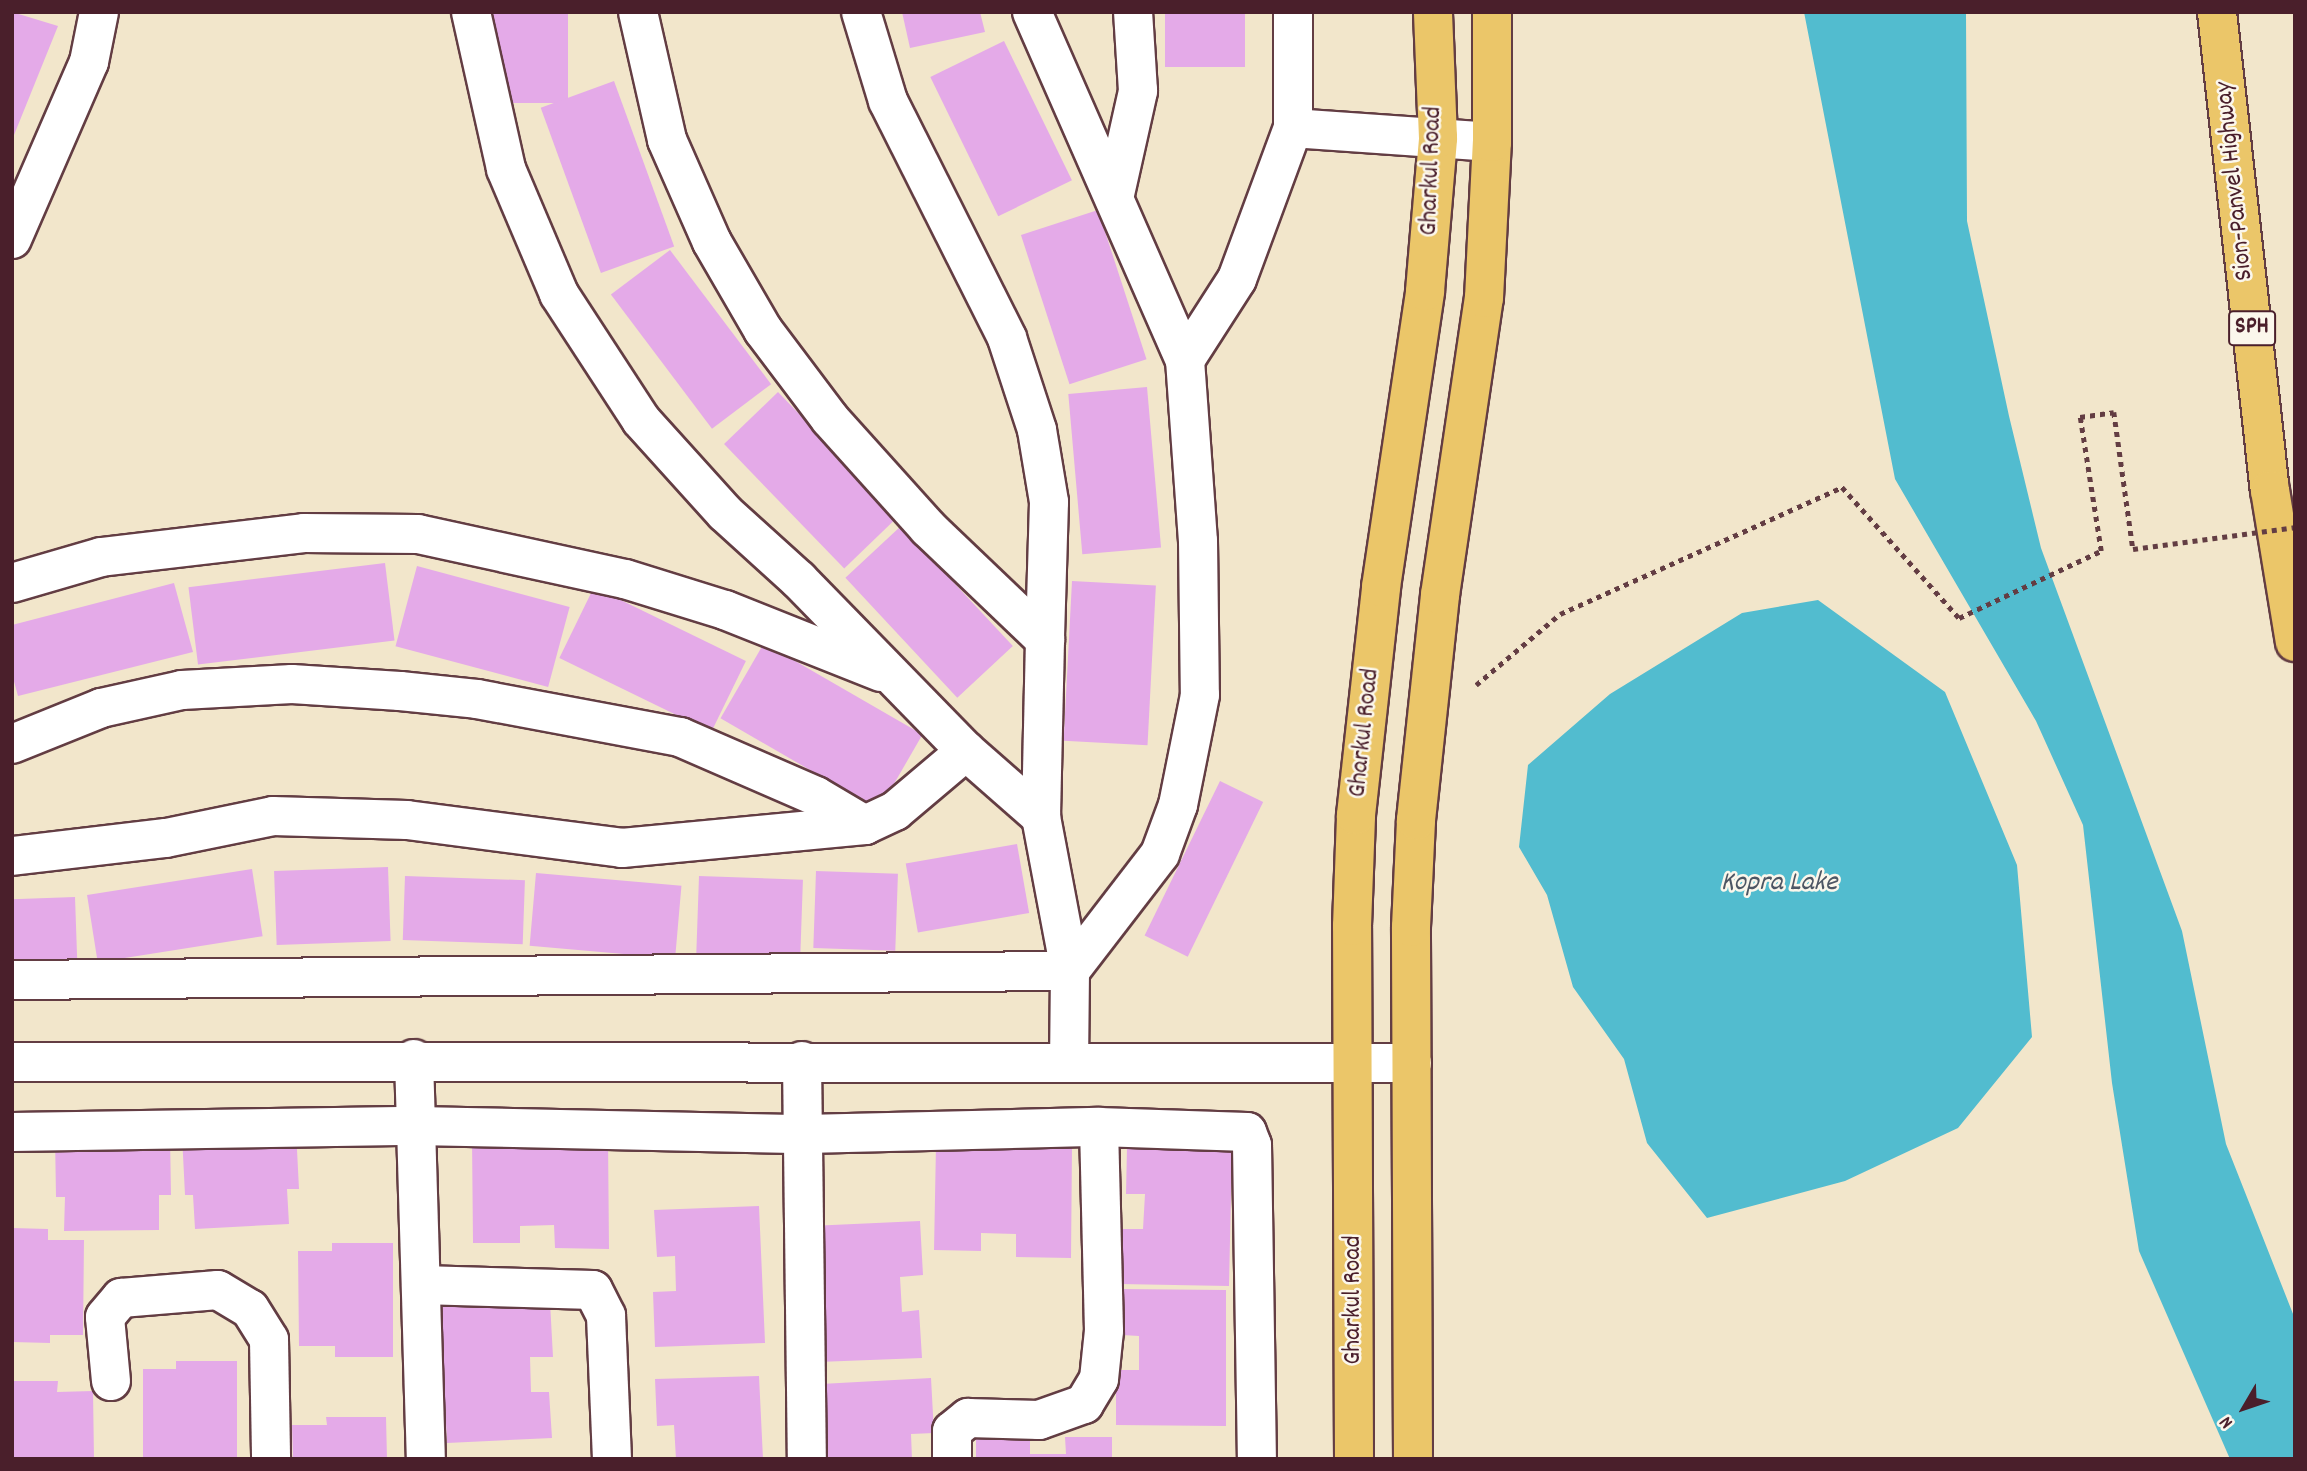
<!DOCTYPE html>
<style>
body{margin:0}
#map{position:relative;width:2307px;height:1471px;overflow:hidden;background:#f2e6cb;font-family:Dekko,sans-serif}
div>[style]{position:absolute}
.water>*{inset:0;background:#52bccf}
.building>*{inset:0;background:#e4aae8;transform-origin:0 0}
.path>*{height:4.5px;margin-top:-2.25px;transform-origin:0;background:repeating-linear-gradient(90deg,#633d43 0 5px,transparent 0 10px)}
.roads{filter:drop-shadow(2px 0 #633d43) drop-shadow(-2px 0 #633d43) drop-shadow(0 2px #633d43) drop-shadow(0 -2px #633d43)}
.minor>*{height:38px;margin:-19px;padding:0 19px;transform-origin:19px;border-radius:19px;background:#fff}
.primary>*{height:38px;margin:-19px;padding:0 19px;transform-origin:19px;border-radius:19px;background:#ebc669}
.motorway>*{height:38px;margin:-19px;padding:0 19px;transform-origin:19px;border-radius:19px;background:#ebc669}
.path-bridge>*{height:4.5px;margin-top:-2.25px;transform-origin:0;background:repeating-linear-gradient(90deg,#633d43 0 5px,transparent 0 10px)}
span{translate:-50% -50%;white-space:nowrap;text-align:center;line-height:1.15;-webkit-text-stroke:5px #fbf7ec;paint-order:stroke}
.shield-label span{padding:2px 5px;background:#fbf7ec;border:2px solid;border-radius:5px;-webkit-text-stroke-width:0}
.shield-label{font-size:24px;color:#4a1f2b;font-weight:700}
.street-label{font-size:26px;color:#4a1f2b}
.water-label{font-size:28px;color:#4d5664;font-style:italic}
.frame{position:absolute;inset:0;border:14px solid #4a1f2b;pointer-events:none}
.north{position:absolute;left:2209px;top:1373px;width:70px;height:70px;-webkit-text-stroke:5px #fbf7ec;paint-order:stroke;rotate:231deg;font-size:19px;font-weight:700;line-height:28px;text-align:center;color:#4a1f2b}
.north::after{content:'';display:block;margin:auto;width:24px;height:32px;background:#4a1f2b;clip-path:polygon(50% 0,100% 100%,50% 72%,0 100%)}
</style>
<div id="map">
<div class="water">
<div style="clip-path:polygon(1804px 12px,1966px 12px,1967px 221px,2009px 416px,2041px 548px,2182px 931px,2226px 1144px,2295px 1319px,2295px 1459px,2230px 1459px,2139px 1251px,2112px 1083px,2083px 825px,2036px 721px,1895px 479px)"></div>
<div style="clip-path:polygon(1818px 600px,1945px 692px,2017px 865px,2032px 1037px,1958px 1128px,1845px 1181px,1707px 1218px,1647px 1143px,1624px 1059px,1573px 987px,1547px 895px,1519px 847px,1528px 765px,1610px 694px,1742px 613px)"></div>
</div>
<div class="building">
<div style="clip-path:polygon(12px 12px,58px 26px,12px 140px)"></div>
<div style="left:490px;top:12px;width:78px;height:91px"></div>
<div style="clip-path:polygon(902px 12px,980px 12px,985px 32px,910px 48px)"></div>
<div style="left:1165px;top:12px;width:80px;height:55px"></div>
<div style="left:1004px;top:41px;width:155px;height:82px;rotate:64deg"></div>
<div style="left:614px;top:81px;width:176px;height:78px;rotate:70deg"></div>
<div style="left:1098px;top:210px;width:157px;height:81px;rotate:72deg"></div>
<div style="left:670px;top:250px;width:168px;height:74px;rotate:53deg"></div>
<div style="left:1147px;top:387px;width:161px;height:79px;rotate:85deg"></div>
<div style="left:778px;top:392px;width:173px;height:75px;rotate:46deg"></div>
<div style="left:901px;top:526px;width:164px;height:76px;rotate:47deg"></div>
<div style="left:385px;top:563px;width:78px;height:198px;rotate:83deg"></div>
<div style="left:417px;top:566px;width:158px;height:83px;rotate:15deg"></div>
<div style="left:1072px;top:581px;width:84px;height:160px;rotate:3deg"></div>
<div style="clip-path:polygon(174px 583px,193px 652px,18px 696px,12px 674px,12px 625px)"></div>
<div style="left:594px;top:587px;width:169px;height:79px;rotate:26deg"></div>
<div style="left:764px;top:643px;width:183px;height:87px;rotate:30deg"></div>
<div style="left:1220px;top:781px;width:48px;height:172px;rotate:26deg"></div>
<div style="left:1017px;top:844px;width:70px;height:113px;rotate:80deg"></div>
<div style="left:388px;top:867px;width:74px;height:114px;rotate:88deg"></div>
<div style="left:252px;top:869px;width:68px;height:167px;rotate:81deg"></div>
<div style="left:816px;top:871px;width:82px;height:77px;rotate:2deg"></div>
<div style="left:536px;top:873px;width:146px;height:73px;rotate:5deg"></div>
<div style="left:405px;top:876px;width:120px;height:64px;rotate:2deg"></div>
<div style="left:699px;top:876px;width:104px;height:77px;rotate:2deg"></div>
<div style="left:75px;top:897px;width:70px;height:63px;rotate:88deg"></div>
<div style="clip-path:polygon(296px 1130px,299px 1189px,287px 1189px,289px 1224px,195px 1229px,193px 1195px,185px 1195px,182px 1135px)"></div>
<div style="clip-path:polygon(55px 1136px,170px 1136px,171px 1195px,159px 1195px,159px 1230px,64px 1231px,65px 1197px,56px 1197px)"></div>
<div style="clip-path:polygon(608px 1138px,609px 1249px,555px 1248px,554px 1225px,520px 1226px,520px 1243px,473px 1243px,472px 1139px)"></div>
<div style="clip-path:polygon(936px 1145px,1072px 1147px,1071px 1258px,1016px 1257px,1016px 1234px,981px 1233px,981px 1251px,934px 1250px)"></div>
<div style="clip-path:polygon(1127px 1147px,1232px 1149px,1229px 1286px,1120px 1284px,1120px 1229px,1143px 1229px,1145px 1194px,1126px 1194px)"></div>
<div style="clip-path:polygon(759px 1206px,765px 1343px,655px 1347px,653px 1292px,676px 1291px,675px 1256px,657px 1257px,654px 1210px)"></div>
<div style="clip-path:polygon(920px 1221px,923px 1275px,900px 1277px,902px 1312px,919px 1310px,922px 1358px,818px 1362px,810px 1226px)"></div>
<div style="clip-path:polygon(12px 1228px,48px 1229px,48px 1240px,84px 1240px,83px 1335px,50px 1335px,50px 1343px,12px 1342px)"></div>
<div style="clip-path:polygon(332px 1243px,393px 1243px,393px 1357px,335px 1357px,335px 1346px,299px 1346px,298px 1251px,332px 1251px)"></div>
<div style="clip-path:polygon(1122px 1289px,1226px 1290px,1226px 1426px,1116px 1425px,1116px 1370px,1139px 1370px,1139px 1336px,1122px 1335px)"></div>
<div style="clip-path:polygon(550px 1302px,553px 1357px,530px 1357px,531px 1392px,549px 1392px,552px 1438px,447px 1443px,440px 1307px)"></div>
<div style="clip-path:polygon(176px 1361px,237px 1361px,237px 1459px,143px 1459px,143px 1369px,176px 1369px)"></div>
<div style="clip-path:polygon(759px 1376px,763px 1459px,676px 1459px,674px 1425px,657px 1426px,655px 1379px)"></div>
<div style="clip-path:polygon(931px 1378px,934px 1433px,911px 1434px,912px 1459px,825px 1459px,821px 1384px)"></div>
<div style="clip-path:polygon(12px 1381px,58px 1381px,57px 1392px,93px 1391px,94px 1459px,12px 1459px)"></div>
<div style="clip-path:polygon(326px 1417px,386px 1417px,387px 1459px,293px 1459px,292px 1425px,327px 1425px)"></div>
<div style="clip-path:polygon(976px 1430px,1030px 1430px,1030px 1454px,1066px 1454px,1065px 1437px,1112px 1437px,1112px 1459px,976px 1459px)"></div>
</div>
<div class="path">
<div style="left:1476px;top:685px;width:110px;rotate:-40.2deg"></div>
<div style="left:1560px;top:614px;width:309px;rotate:-24.2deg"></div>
<div style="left:1842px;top:487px;width:176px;rotate:48.2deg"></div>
<div style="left:1959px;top:618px;width:157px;rotate:-25.3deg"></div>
<div style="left:2101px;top:551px;width:136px;rotate:-98.9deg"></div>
<div style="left:2080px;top:417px;width:34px;rotate:-8deg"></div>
<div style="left:2114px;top:412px;width:138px;rotate:82.1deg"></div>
</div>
<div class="roads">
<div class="minor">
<div style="left:471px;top:12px;width:161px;rotate:77.4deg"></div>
<div style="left:506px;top:169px;width:136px;rotate:67deg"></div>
<div style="left:559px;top:294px;width:150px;rotate:56.9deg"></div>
<div style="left:641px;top:420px;width:125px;rotate:47.9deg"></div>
<div style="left:725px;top:513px;width:100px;rotate:42.2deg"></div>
<div style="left:799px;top:580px;width:239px;rotate:45.7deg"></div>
<div style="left:966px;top:751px;width:100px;rotate:41.3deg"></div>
<div style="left:1041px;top:817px;width:157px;rotate:79.3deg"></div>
<div style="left:1070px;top:971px;width:92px;rotate:90.6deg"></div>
<div style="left:638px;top:12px;width:131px;rotate:77.2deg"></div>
<div style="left:667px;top:140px;width:111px;rotate:66.2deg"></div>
<div style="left:712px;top:242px;width:102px;rotate:59.9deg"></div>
<div style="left:763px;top:330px;width:111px;rotate:53deg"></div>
<div style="left:830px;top:419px;width:147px;rotate:48deg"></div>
<div style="left:928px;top:528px;width:162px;rotate:43.7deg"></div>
<div style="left:1045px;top:640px;width:177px;rotate:91.3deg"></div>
<div style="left:861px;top:12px;width:93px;rotate:73.1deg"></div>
<div style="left:888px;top:101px;width:265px;rotate:63.3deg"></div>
<div style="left:1007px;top:338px;width:97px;rotate:71.9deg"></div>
<div style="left:1037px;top:430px;width:73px;rotate:80.5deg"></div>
<div style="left:1049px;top:502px;width:138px;rotate:91.7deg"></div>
<div style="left:1032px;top:12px;width:380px;rotate:66.3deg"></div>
<div style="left:1185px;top:360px;width:181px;rotate:85.9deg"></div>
<div style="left:1198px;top:541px;width:154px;rotate:89.3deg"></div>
<div style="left:1200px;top:695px;width:112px;rotate:101.3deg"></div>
<div style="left:1178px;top:805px;width:52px;rotate:110.2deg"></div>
<div style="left:1160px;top:854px;width:148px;rotate:127.6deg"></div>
<div style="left:1293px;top:128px;width:199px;rotate:4deg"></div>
<div style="left:1115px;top:194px;width:106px;rotate:-77.4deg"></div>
<div style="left:1138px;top:91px;width:79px;rotate:-93.6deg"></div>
<div style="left:12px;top:239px;width:193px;rotate:-66.5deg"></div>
<div style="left:89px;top:62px;width:51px;rotate:-78.7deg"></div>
<div style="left:1185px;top:360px;width:96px;rotate:-57.3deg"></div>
<div style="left:1237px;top:279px;width:161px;rotate:-69.7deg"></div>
<div style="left:1293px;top:128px;width:116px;rotate:-90deg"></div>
<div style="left:12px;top:583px;width:93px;rotate:-16.3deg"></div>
<div style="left:101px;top:557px;width:204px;rotate:-6.7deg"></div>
<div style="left:304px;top:533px;width:114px;rotate:0.5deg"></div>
<div style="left:418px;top:534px;width:212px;rotate:12.3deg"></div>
<div style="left:625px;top:579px;width:105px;rotate:17.2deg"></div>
<div style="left:725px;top:610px;width:168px;rotate:21.7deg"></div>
<div style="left:12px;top:744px;width:96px;rotate:-22deg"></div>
<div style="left:101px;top:708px;width:83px;rotate:-12.5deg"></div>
<div style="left:182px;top:690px;width:110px;rotate:-3.1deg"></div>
<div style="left:292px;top:684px;width:108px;rotate:3.7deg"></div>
<div style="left:400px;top:691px;width:77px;rotate:5.9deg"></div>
<div style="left:477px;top:699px;width:207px;rotate:10.6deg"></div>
<div style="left:680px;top:737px;width:148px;rotate:23.5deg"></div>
<div style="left:816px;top:796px;width:57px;rotate:30.6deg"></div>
<div style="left:865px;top:825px;width:33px;rotate:-25deg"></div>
<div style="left:895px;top:811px;width:93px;rotate:-40.2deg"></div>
<div style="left:12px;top:856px;width:155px;rotate:-6.7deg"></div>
<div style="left:166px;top:838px;width:109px;rotate:-11.6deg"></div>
<div style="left:273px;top:816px;width:134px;rotate:1.7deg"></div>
<div style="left:407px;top:820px;width:217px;rotate:7.4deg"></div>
<div style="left:622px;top:848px;width:244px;rotate:-5.4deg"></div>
<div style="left:12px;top:980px;width:1058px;rotate:-0.49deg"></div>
<div style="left:414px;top:1059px;width:400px;rotate:88.3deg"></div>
<div style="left:802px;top:1061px;width:398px;rotate:89.3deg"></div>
<div style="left:12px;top:1062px;width:1400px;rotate:0.04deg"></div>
<div style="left:12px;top:1132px;width:404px;rotate:-0.9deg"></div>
<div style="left:416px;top:1126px;width:389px;rotate:1.2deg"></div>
<div style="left:805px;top:1134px;width:294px;rotate:-1.4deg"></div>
<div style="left:1099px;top:1127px;width:148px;rotate:1.9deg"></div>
<div style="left:1247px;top:1132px;width:14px;rotate:69deg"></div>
<div style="left:1252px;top:1145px;width:314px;rotate:89.1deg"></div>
<div style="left:421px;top:1285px;width:172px;rotate:1.7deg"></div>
<div style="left:593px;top:1290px;width:29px;rotate:63deg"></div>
<div style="left:606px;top:1316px;width:143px;rotate:87.6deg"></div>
<div style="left:111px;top:1381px;width:64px;rotate:-95.4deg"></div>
<div style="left:105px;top:1317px;width:25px;rotate:-50deg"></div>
<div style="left:121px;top:1298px;width:97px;rotate:-4.7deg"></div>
<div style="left:218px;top:1290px;width:37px;rotate:31deg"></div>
<div style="left:250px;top:1309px;width:36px;rotate:58deg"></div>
<div style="left:269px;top:1340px;width:119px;rotate:89deg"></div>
<div style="left:952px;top:1459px;width:28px;rotate:-90deg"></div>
<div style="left:952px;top:1431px;width:21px;rotate:-39deg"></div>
<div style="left:968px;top:1418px;width:71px;rotate:1.6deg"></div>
<div style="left:1039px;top:1420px;width:48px;rotate:-19.6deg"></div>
<div style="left:1084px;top:1404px;width:29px;rotate:-59deg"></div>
<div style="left:1099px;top:1379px;width:48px;rotate:-84.1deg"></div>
<div style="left:1104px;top:1331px;width:204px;rotate:-91.4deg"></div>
</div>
<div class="primary">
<div style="left:1354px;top:1459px;width:533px;rotate:-90.21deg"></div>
<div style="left:1352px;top:926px;width:111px;rotate:-87.9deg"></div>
<div style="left:1356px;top:815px;width:229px;rotate:-83.7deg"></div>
<div style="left:1381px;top:587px;width:299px;rotate:-81.5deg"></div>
<div style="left:1425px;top:291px;width:154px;rotate:-85.1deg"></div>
<div style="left:1438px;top:138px;width:126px;rotate:-92.3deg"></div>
<div style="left:1413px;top:1459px;width:532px;rotate:-90.22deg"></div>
<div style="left:1411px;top:927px;width:107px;rotate:-87.3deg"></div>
<div style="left:1416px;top:820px;width:226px;rotate:-83.9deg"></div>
<div style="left:1440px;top:595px;width:300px;rotate:-81.6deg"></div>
<div style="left:1484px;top:298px;width:156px;rotate:-87.1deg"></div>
<div style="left:1492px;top:142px;width:130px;rotate:-90deg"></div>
</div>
<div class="motorway">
<div style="left:2217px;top:12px;width:481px;rotate:83.7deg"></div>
<div style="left:2270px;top:490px;width:154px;rotate:80.7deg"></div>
</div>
</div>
<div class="path-bridge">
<div style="left:2133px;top:549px;width:163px;rotate:-7.7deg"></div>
</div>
<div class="shield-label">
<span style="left:2252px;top:328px">SPH</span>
</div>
<div class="street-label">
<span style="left:1432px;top:171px;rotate:-88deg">Gharkul Road</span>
<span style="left:2235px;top:181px;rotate:-96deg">Sion-Panvel Highway</span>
<span style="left:1365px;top:733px;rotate:-84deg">Gharkul Road</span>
<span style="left:1354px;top:1300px;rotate:-90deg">Gharkul Road</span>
</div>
<div class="water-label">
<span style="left:1779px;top:884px">Kopra Lake</span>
</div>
<div class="frame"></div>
<div class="north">N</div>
</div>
